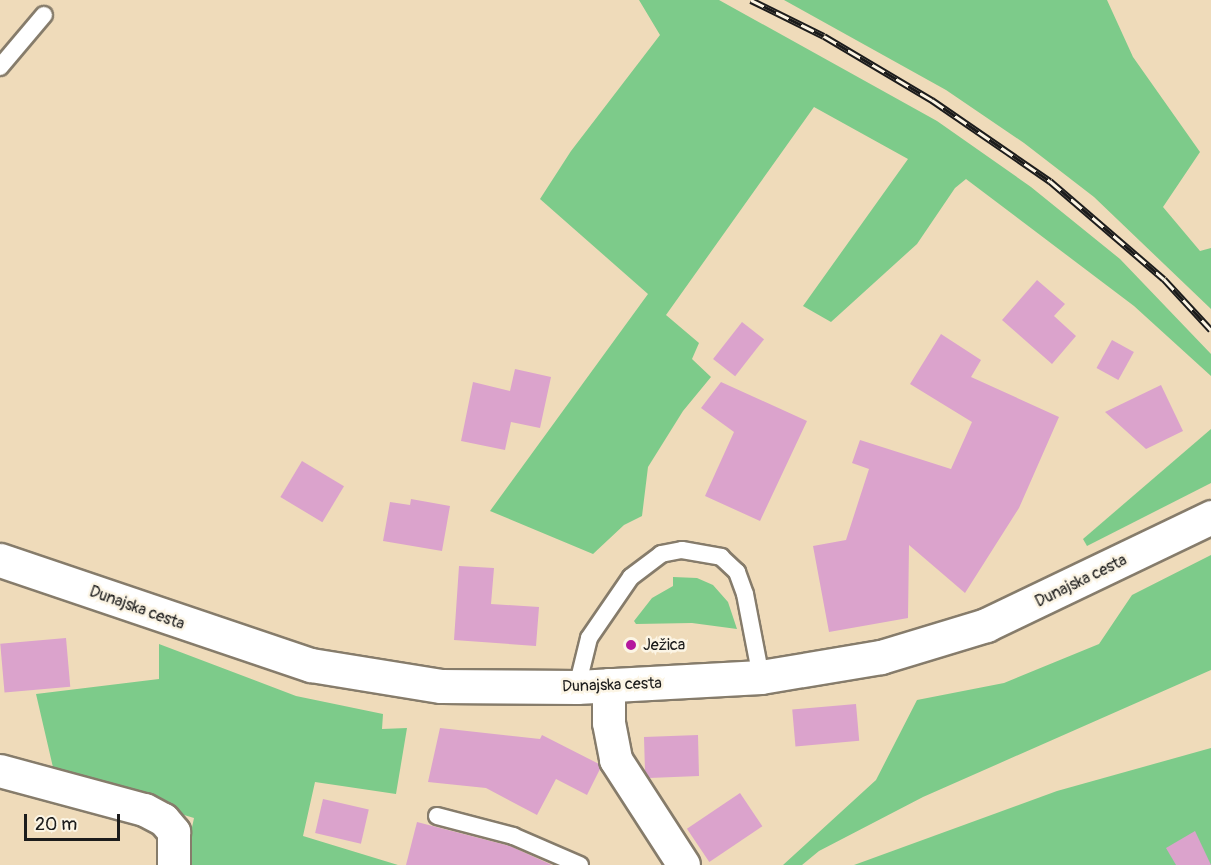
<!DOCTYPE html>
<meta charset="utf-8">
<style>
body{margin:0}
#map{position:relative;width:1211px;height:865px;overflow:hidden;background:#efdbba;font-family:Pangolin,sans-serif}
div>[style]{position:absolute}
.green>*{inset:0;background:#7dcb8a}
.building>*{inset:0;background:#dba3cc;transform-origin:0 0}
.roads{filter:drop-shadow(2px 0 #867c6b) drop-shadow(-2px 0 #867c6b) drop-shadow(0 2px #867c6b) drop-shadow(0 -2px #867c6b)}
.lane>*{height:16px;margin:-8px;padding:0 8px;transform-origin:8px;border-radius:8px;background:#fff}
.street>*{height:32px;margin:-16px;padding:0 16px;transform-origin:16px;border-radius:16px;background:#fff}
.secondary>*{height:33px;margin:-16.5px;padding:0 16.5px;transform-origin:16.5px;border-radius:16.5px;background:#fff}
.rail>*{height:7px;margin-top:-3.5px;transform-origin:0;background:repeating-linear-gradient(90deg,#fcf5e5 0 14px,#1c1c1c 0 28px);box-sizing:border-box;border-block:2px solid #1c1c1c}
.dots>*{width:16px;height:16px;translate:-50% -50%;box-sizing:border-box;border:3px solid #fcf5e5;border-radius:50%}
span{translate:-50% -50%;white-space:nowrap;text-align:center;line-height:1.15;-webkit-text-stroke:5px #fcf5e5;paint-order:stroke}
.street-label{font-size:16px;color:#1c1c1c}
.poi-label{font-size:16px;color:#1c1c1c}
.left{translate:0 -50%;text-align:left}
.scale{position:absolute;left:24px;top:814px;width:96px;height:27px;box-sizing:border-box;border:3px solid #1c1c1c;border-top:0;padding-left:8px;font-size:18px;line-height:21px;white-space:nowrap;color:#1c1c1c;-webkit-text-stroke:4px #fcf5e5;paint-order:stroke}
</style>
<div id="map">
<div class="green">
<div style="clip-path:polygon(639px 0,719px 0,937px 121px,1031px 187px,1120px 259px,1211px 354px,1211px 376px,1134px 306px,966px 179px,955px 188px,917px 244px,831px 322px,803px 306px,908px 159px,814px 107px,666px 315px,699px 343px,692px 359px,711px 377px,683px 411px,648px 467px,642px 516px,624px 525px,593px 554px,490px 511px,648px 294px,540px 199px,571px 151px,660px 35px)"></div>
<div style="clip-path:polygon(784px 0,1107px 0,1133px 57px,1200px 152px,1163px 207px,1200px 251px,1211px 248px,1211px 309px,1094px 197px,1024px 143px,946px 90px)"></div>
<div style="clip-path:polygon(1211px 429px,1211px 483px,1087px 546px,1083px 539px)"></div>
<div style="clip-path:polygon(1211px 555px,1211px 670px,923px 797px,819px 851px,802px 865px,783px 865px,876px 780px,917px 700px,1004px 683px,1099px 644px,1132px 595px)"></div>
<div style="clip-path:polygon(673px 577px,697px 578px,713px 585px,728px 602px,737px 629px,692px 623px,636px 624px,634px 621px,652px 598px,673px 586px)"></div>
<div style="clip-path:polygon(159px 644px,296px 696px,383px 714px,382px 729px,407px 728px,396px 794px,315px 782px,303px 836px,398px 865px,184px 865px,194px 818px,55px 776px,36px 694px,159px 679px)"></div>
<div style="clip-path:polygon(1211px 748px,1211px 865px,854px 865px,1057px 791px)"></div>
</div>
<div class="building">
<div style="clip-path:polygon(1037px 280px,1065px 304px,1054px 316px,1076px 336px,1052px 364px,1002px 320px)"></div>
<div style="left:742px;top:322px;width:28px;height:47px;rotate:38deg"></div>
<div style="clip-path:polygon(941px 334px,981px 360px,971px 377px,1059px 417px,1019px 508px,965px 593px,909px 545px,908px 618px,829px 632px,813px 546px,846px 540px,869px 469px,852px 463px,860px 440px,951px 469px,972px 422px,910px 384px)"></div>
<div style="left:1112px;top:340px;width:25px;height:32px;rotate:29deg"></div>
<div style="clip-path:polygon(515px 369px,551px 377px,540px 428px,511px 422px,505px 450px,461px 441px,473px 382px,510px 391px)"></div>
<div style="clip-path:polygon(721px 382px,807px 421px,760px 521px,705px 496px,734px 432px,701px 408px)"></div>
<div style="clip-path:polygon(1161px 385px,1183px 431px,1146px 449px,1105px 412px)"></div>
<div style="left:302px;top:461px;width:49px;height:42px;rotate:31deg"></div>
<div style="clip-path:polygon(411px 499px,450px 506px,442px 551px,383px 541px,390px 502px,410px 505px)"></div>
<div style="clip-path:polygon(459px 566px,494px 568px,491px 604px,539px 607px,536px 646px,454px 640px)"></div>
<div style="left:66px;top:638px;width:49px;height:66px;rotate:85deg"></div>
<div style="left:856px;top:704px;width:37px;height:64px;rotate:85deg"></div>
<div style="clip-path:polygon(440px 728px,540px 739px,542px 735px,599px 764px,600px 769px,587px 795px,556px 779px,537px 815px,486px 788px,428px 782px)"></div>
<div style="clip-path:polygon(698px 735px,699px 776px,649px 778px,645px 771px,644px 737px)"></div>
<div style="left:740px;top:793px;width:40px;height:64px;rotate:56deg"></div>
<div style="left:323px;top:799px;width:47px;height:35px;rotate:13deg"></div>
<div style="clip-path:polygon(417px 822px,510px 846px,552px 865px,406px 865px)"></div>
<div style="clip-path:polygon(1195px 831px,1211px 865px,1176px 865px,1166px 848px)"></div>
</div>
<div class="roads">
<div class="lane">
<div style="left:0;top:67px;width:68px;rotate:-49.8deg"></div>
<div style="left:577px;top:687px;width:50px;rotate:-76.2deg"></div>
<div style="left:589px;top:638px;width:74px;rotate:-55.5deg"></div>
<div style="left:631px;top:577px;width:38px;rotate:-37deg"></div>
<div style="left:661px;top:554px;width:21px;rotate:-11deg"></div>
<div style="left:682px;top:550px;width:40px;rotate:10deg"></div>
<div style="left:721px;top:557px;width:22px;rotate:43deg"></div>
<div style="left:737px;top:572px;width:23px;rotate:70deg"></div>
<div style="left:745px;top:594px;width:85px;rotate:79.1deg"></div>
<div style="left:437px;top:816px;width:79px;rotate:14.7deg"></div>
<div style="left:513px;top:836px;width:73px;rotate:23.4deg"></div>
</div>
<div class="street">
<div style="left:609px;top:685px;width:38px;rotate:90deg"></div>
<div style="left:609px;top:723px;width:38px;rotate:79deg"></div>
<div style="left:616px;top:760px;width:125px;rotate:57.1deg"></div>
<div style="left:0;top:771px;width:150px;rotate:15.1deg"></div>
<div style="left:145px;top:810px;width:21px;rotate:28deg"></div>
<div style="left:164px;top:820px;width:16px;rotate:50deg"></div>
<div style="left:174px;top:832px;width:33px;rotate:90deg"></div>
</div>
<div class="secondary">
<div style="left:0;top:560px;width:328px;rotate:18.7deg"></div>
<div style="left:311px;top:665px;width:132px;rotate:9.2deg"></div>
<div style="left:441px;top:686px;width:136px;rotate:0.4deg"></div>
<div style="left:577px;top:687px;width:184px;rotate:-3.1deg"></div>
<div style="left:761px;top:677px;width:122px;rotate:-9.5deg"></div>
<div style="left:881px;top:657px;width:110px;rotate:-16.9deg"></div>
<div style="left:986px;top:625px;width:250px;rotate:-25.6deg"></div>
</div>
</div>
<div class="rail">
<div style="left:751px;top:0;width:81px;rotate:26.3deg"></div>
<div style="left:824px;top:36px;width:126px;rotate:30.7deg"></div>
<div style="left:932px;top:100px;width:143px;rotate:34.5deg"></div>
<div style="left:1050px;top:181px;width:150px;rotate:40.7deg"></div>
<div style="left:1164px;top:279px;width:69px;rotate:47.3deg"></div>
</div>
<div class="dots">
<div style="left:631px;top:645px;background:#b5179e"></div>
</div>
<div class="street-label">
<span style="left:1081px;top:581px;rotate:-26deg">Dunajska cesta</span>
<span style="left:137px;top:608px;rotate:20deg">Dunajska cesta</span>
<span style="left:612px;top:685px;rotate:-2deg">Dunajska cesta</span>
</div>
<div class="poi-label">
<span class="left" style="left:643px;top:645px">Ježica</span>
</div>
<div class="scale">20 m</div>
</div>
